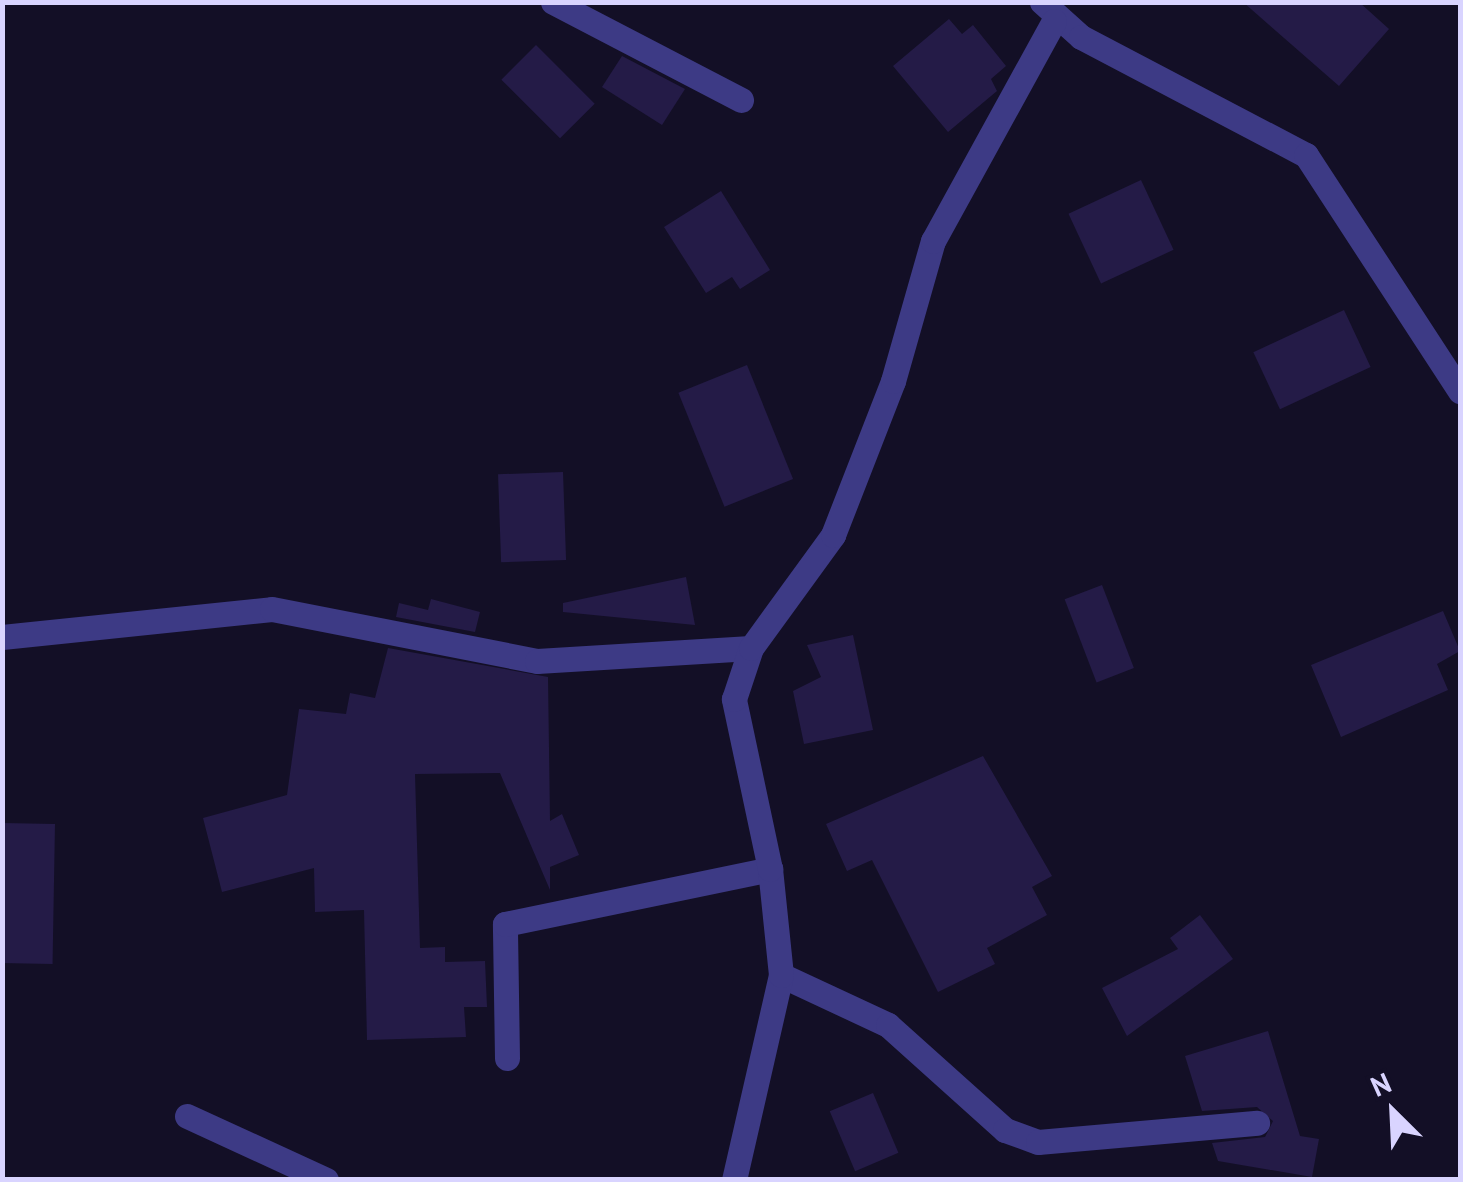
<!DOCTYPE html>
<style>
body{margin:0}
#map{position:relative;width:1463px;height:1182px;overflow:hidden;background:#130f26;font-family:"PT Sans",sans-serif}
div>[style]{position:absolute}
.building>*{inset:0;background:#241b47;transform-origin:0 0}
.minor>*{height:25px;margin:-12.5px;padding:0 12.5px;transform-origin:12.5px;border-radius:12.5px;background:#3d3a85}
span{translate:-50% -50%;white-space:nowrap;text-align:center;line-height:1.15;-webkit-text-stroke:10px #130f26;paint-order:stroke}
.frame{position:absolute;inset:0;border:5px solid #d9d4ff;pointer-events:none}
.north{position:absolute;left:1343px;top:1062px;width:100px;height:100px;-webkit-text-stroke:8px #130f26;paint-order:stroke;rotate:336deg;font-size:28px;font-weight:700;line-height:40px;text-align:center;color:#d9d4ff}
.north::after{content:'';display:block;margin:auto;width:35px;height:45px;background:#d9d4ff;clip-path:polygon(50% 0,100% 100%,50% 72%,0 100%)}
</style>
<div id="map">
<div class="building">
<div style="clip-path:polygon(1243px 2px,1359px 2px,1389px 29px,1339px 86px)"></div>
<div style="clip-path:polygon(949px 19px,962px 34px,973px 25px,1006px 66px,991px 79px,997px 91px,948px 132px,893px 66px)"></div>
<div style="left:536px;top:45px;width:83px;height:49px;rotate:45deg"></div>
<div style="clip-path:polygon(622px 56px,685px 89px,662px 125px,602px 87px)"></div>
<div style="left:1141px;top:180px;width:77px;height:80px;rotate:65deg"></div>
<div style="clip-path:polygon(721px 191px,770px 270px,740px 289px,732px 277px,706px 293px,664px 227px)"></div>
<div style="left:1344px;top:310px;width:63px;height:100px;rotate:65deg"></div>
<div style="left:747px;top:365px;width:123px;height:74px;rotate:68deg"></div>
<div style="left:563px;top:472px;width:88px;height:65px;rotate:88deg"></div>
<div style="clip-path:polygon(686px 577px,695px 625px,563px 612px,563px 603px)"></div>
<div style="left:1102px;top:585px;width:89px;height:40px;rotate:69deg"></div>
<div style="clip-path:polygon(431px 599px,480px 612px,475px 632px,396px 617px,399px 603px,428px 610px)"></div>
<div style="clip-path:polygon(1443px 611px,1460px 651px,1437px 664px,1448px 690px,1341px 737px,1311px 665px)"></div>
<div style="clip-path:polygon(853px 635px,873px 730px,804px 744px,793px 691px,821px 677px,807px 645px)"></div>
<div style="clip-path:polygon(388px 648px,548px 677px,550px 821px,562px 814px,579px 855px,550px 867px,550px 890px,500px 773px,415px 774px,420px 948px,445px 947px,445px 962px,485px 961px,487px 1007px,464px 1007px,466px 1037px,367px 1040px,364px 910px,315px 912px,314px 868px,222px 892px,203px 818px,287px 795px,299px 709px,346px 714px,350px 693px,375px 698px)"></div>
<div style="clip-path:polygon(983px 756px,1052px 876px,1032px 887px,1047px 915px,987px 948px,995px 964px,938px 992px,872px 860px,847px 871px,826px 824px)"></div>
<div style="left:2px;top:823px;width:53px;height:140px;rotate:1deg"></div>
<div style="clip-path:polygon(1200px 915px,1233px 959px,1127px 1036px,1102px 988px,1178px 949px,1170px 938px)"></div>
<div style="clip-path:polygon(1268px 1031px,1300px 1136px,1319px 1139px,1312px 1177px,1218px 1161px,1212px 1143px,1265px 1137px,1273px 1121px,1257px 1107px,1202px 1111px,1185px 1056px)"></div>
<div style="left:873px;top:1093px;width:65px;height:47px;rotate:67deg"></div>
</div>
<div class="minor">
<div style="left:553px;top:2px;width:212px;rotate:27.5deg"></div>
<div style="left:1042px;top:2px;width:52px;rotate:41.9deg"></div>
<div style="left:1081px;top:37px;width:254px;rotate:27.7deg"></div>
<div style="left:1306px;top:155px;width:282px;rotate:56.9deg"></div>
<div style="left:2px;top:637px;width:271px;rotate:-5.9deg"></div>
<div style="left:272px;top:609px;width:270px;rotate:11.1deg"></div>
<div style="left:537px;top:661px;width:214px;rotate:-3.5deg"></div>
<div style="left:781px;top:975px;width:118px;rotate:25deg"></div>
<div style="left:888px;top:1025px;width:157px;rotate:41.9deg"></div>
<div style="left:1005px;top:1130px;width:35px;rotate:20deg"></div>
<div style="left:1038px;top:1142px;width:220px;rotate:-5deg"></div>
<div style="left:507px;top:1058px;width:134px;rotate:-90.9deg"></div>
<div style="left:505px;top:924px;width:271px;rotate:-11.7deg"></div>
<div style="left:187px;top:1116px;width:153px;rotate:24.7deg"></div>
<div style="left:734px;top:1180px;width:210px;rotate:-77.1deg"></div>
<div style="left:781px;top:975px;width:107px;rotate:-95.9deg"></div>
<div style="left:770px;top:869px;width:174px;rotate:-102deg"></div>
<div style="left:734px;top:699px;width:54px;rotate:-71.6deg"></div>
<div style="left:751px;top:648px;width:140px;rotate:-54deg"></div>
<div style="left:833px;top:535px;width:165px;rotate:-68.7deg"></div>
<div style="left:893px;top:381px;width:146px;rotate:-74.1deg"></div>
<div style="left:933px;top:241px;width:251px;rotate:-61.2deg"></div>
</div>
<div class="frame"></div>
<div class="north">N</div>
</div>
